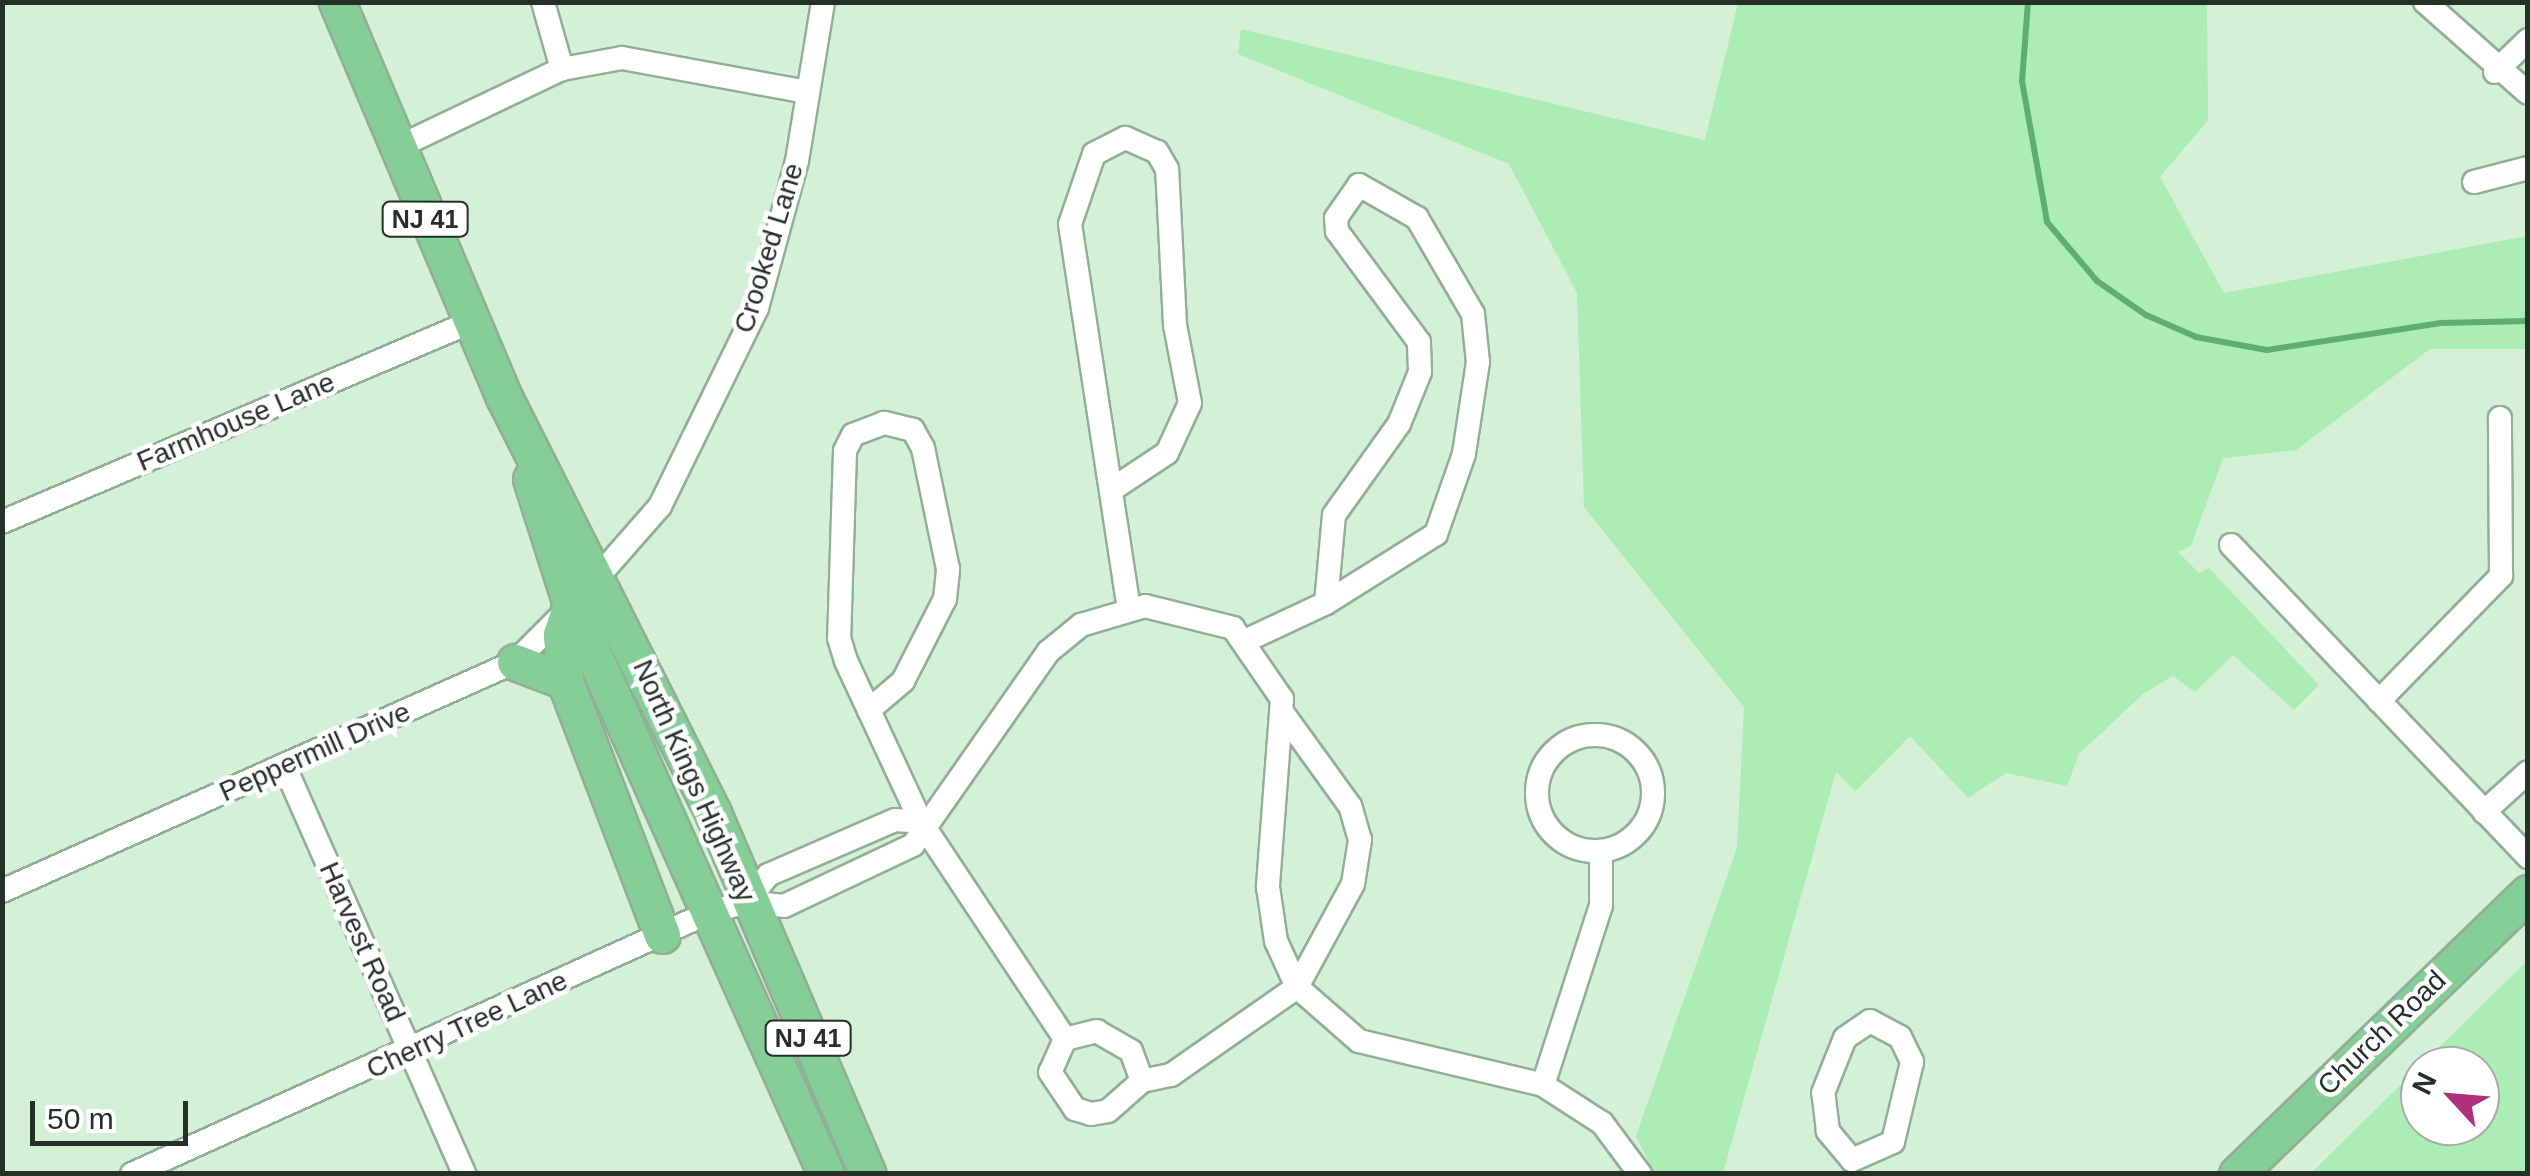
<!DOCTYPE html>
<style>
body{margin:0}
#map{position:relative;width:2530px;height:1176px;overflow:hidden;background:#d4f0d7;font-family:Arial,sans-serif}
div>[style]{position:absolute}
.green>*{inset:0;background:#abedb4}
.stream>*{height:6px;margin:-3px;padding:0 3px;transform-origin:3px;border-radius:3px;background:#60ad6d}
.roads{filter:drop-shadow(2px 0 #93ae96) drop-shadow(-2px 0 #93ae96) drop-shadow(0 2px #93ae96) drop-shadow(0 -2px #93ae96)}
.street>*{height:22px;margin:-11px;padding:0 11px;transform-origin:11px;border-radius:11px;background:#fff}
.street>.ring{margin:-11px;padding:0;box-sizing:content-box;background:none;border:22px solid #fff;border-radius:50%}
.primary>*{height:35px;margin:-17.5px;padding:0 17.5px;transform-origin:17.5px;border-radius:17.5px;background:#85ce98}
span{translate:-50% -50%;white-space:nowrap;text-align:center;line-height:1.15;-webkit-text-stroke:9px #fff;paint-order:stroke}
.shield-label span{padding:2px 8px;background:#fff;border:2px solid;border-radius:8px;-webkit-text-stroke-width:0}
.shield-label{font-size:25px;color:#253026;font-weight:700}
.street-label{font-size:28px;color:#253026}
.frame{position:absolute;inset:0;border:5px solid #253026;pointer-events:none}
.north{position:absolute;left:2400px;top:1046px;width:100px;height:100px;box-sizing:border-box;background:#fff;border:2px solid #a8aca8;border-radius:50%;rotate:296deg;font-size:28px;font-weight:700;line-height:40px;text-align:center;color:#253026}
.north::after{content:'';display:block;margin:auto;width:35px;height:45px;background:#af307d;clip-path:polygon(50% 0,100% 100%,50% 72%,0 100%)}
.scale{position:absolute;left:30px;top:1101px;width:158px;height:45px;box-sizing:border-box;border:5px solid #253026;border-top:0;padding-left:12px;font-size:30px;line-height:35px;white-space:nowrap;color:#253026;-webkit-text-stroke:8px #fff;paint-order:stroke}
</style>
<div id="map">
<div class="green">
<div style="clip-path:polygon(1738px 3px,2207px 3px,2208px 120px,2160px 177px,2224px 293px,2527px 236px,2527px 349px,2430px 349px,2296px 450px,2223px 458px,2191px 546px,2178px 552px,2199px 573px,2209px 568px,2319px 685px,2294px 710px,2233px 655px,2195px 692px,2173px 676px,2143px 694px,2079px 754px,2067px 786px,2006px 773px,1968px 798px,1910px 736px,1855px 791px,1836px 772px,1723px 1173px,1654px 1173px,1636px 1136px,1737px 848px,1744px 707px,1584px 507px,1577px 293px,1509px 164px,1238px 54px,1241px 29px,1705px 140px)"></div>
<div style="clip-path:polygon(2527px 961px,2527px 1173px,2311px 1173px,2420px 1066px,2420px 1126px,2480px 1126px,2480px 1066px,2420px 1066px)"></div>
</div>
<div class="stream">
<div style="left:2028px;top:2px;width:79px;rotate:94.3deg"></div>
<div style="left:2022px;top:81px;width:143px;rotate:79.9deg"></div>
<div style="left:2047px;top:222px;width:77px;rotate:49.7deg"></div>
<div style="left:2097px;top:281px;width:60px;rotate:34.8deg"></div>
<div style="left:2146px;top:315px;width:55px;rotate:23.7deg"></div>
<div style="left:2196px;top:337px;width:72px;rotate:10.4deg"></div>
<div style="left:2267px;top:350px;width:176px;rotate:-8.8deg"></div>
<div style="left:2441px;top:323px;width:87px;rotate:-1.3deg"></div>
</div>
<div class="roads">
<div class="street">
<div style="left:543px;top:2px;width:70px;rotate:74.2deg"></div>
<div style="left:2425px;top:2px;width:137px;rotate:41.5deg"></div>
<div style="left:2495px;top:72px;width:46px;rotate:-44.1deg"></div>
<div style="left:394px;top:149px;width:186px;rotate:-25.5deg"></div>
<div style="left:562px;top:69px;width:61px;rotate:-10.4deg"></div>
<div style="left:622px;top:58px;width:189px;rotate:10.4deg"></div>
<div style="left:2474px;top:182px;width:56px;rotate:-14.5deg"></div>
<div style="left:1111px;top:490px;width:67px;rotate:-33.5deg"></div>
<div style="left:1167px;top:453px;width:55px;rotate:-65.3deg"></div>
<div style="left:1190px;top:403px;width:79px;rotate:-100.9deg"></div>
<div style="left:1175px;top:325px;width:156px;rotate:-92.9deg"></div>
<div style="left:1167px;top:169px;width:20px;rotate:-120deg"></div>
<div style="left:1157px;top:152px;width:35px;rotate:-156deg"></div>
<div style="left:1125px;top:138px;width:35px;rotate:153deg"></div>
<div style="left:1094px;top:154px;width:74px;rotate:108.9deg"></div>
<div style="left:1070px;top:224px;width:389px;rotate:81.3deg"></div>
<div style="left:2px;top:522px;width:510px;rotate:-23.1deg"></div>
<div style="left:2231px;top:545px;width:431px;rotate:46.4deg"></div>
<div style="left:590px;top:586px;width:106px;rotate:-48.8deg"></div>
<div style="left:660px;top:506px;width:220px;rotate:-63.9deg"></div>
<div style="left:757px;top:308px;width:152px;rotate:-74.8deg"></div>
<div style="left:797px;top:161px;width:161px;rotate:-80.7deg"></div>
<div style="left:1245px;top:641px;width:89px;rotate:-25.1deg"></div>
<div style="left:1326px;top:603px;width:88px;rotate:-84.8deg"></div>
<div style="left:1334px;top:515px;width:112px;rotate:-54.5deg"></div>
<div style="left:1399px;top:424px;width:56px;rotate:-68deg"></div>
<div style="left:1420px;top:372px;width:30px;rotate:-92deg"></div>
<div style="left:1419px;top:342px;width:138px;rotate:-126.5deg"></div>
<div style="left:1337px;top:231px;width:13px;rotate:-94deg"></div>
<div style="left:1336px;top:218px;width:40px;rotate:-55.1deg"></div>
<div style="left:1359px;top:185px;width:67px;rotate:29.6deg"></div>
<div style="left:1417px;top:218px;width:111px;rotate:59.7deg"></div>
<div style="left:1473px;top:314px;width:48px;rotate:84.1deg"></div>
<div style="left:1478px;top:362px;width:93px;rotate:98.7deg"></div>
<div style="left:1464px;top:454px;width:85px;rotate:109.3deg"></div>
<div style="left:1436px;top:534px;width:130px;rotate:147.9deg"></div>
<div style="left:2379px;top:701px;width:175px;rotate:-45.7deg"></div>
<div style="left:2501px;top:576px;width:158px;rotate:-90.4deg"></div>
<div style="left:869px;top:710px;width:45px;rotate:-40.5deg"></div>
<div style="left:903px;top:681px;width:92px;rotate:-62.9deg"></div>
<div style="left:945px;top:599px;width:30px;rotate:-84deg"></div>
<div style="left:948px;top:569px;width:124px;rotate:-101.7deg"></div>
<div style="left:923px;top:448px;width:21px;rotate:-119deg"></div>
<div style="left:913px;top:430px;width:30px;rotate:-166deg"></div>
<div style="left:884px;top:423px;width:33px;rotate:159deg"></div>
<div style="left:853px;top:435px;width:18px;rotate:117deg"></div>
<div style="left:845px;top:451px;width:187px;rotate:91.8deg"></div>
<div style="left:839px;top:638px;width:24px;rotate:73deg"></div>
<div style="left:846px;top:661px;width:178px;rotate:65deg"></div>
<div style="left:921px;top:822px;width:260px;rotate:56.4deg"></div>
<div class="ring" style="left:1537px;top:735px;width:94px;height:94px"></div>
<div style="left:284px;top:765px;width:447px;rotate:66.2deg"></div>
<div style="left:2484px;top:812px;width:59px;rotate:-42.3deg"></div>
<div style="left:2px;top:891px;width:562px;rotate:-24.06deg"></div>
<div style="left:515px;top:662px;width:65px;rotate:-45deg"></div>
<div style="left:747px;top:902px;width:34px;rotate:-52deg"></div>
<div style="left:768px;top:875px;width:138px;rotate:-23.4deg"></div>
<div style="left:895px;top:820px;width:26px;rotate:4deg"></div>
<div style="left:1870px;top:1021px;width:34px;rotate:28deg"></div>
<div style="left:1900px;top:1037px;width:28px;rotate:64deg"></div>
<div style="left:1912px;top:1062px;width:82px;rotate:103.4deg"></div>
<div style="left:1893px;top:1142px;width:45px;rotate:156.3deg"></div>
<div style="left:1852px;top:1160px;width:38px;rotate:-130deg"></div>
<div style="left:1828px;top:1131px;width:38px;rotate:-97deg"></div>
<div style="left:1823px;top:1093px;width:59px;rotate:-68.2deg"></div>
<div style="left:1845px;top:1038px;width:30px;rotate:-34deg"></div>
<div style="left:1142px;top:1081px;width:32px;rotate:-110deg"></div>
<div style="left:1131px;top:1051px;width:39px;rotate:-150deg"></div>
<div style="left:1097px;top:1031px;width:33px;rotate:166deg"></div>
<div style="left:1065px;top:1039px;width:36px;rotate:114deg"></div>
<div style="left:1050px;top:1072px;width:45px;rotate:56deg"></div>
<div style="left:1075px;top:1109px;width:17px;rotate:17deg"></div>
<div style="left:1091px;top:1114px;width:17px;rotate:-10deg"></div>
<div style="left:1108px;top:1111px;width:45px;rotate:-41.4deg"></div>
<div style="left:1142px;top:1081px;width:30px;rotate:-12deg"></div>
<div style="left:1171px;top:1075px;width:154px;rotate:-34.9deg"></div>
<div style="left:1297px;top:987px;width:117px;rotate:-61.5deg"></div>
<div style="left:1353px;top:884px;width:45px;rotate:-81deg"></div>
<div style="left:1360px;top:840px;width:35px;rotate:-106deg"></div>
<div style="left:1350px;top:806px;width:116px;rotate:-125.9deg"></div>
<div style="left:1543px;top:1085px;width:189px;rotate:-72.1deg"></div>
<div style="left:1601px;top:905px;width:54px;rotate:-90deg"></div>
<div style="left:132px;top:1174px;width:635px;rotate:-24.38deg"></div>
<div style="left:710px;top:912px;width:38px;rotate:-15deg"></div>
<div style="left:747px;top:902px;width:37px;rotate:6deg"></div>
<div style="left:784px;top:906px;width:143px;rotate:-25.3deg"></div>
<div style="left:913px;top:845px;width:236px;rotate:-55deg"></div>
<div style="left:1048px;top:652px;width:43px;rotate:-39.3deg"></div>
<div style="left:1081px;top:625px;width:67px;rotate:-16.5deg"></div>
<div style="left:1145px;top:606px;width:91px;rotate:14deg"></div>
<div style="left:1233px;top:628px;width:86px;rotate:55.4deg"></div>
<div style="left:1282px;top:699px;width:189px;rotate:94.3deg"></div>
<div style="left:1268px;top:887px;width:55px;rotate:81.6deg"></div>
<div style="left:1276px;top:941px;width:51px;rotate:65.5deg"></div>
<div style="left:1297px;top:987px;width:82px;rotate:41.1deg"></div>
<div style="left:1359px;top:1041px;width:189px;rotate:13.4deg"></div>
<div style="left:1543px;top:1085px;width:70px;rotate:32.8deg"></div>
<div style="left:1602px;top:1123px;width:64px;rotate:53.3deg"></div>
</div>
<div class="primary">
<div style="left:337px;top:2px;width:429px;rotate:67.1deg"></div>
<div style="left:504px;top:397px;width:466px;rotate:63.3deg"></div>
<div style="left:713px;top:813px;width:393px;rotate:66.8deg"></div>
<div style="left:531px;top:479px;width:131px;rotate:72.3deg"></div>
<div style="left:571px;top:604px;width:624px;rotate:65.9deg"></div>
<div style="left:571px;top:604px;width:33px;rotate:108deg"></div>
<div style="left:561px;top:635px;width:46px;rotate:85deg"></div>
<div style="left:565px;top:681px;width:272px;rotate:69.1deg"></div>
<div style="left:515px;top:662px;width:53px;rotate:20.8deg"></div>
<div style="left:2237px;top:1174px;width:405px;rotate:-44deg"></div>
</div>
</div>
<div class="shield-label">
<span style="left:425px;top:219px">NJ 41</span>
<span style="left:808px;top:1038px">NJ 41</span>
</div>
<div class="street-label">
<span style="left:769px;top:248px;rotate:-73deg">Crooked Lane</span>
<span style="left:236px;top:422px;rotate:-23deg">Farmhouse Lane</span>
<span style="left:315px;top:752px;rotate:-24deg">Peppermill Drive</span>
<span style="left:694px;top:781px;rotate:66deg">North Kings Highway</span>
<span style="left:362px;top:942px;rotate:66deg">Harvest Road</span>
<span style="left:467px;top:1025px;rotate:-25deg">Cherry Tree Lane</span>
<span style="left:2382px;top:1033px;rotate:-44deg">Church Road</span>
</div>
<div class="frame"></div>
<div class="north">N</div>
<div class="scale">50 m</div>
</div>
